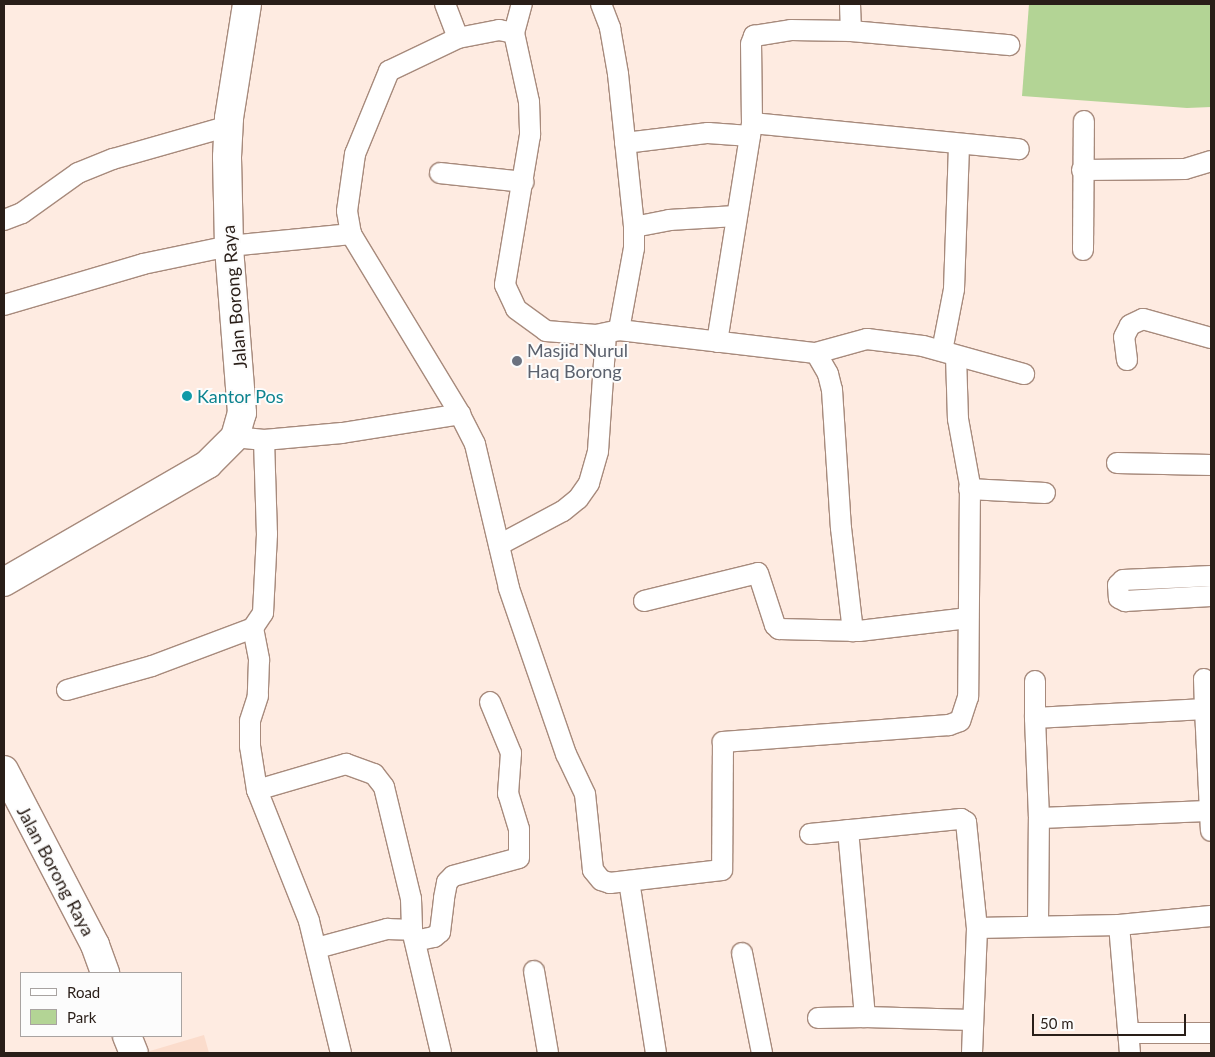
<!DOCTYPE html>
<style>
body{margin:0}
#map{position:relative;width:1215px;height:1057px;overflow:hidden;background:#feebe1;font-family:Lato,sans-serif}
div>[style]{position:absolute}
.built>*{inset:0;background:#fbdccc}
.green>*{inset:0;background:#b3d495}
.roads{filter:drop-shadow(1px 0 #a78a7c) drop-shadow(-1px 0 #a78a7c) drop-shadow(0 1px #a78a7c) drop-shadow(0 -1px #a78a7c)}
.street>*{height:20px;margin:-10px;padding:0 10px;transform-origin:10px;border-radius:10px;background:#fff}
.secondary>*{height:28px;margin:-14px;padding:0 14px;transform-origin:14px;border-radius:14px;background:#fff}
.dots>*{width:14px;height:14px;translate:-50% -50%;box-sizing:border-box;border:2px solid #fcfcfc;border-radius:50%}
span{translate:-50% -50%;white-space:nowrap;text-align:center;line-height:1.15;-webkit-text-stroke:4px #fcfcfc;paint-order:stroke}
.street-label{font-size:18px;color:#291e18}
.worship-label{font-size:18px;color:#5b616d}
.left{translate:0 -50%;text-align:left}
.culture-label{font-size:18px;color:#0d838f}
.frame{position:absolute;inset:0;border:5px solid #291e18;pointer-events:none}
.legend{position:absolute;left:20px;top:972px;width:162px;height:65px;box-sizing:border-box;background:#fcfcfc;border:1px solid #a8a3a1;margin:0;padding:6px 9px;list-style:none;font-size:15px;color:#291e18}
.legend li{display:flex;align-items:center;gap:10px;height:25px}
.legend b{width:25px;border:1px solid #a8a3a1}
.scale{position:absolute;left:1032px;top:1014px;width:154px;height:22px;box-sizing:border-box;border:2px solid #291e18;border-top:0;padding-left:6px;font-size:15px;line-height:18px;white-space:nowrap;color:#291e18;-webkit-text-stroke:4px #fcfcfc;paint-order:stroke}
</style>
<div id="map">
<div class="built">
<div style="clip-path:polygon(204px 1035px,209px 1053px,150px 1053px,150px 1051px)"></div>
</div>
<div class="green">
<div style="clip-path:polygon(1029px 4px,1211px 4px,1211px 107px,1187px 108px,1022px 96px)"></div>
</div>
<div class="roads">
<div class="street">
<div style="left:445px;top:4px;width:36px;rotate:69deg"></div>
<div style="left:601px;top:4px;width:26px;rotate:69deg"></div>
<div style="left:610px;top:28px;width:47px;rotate:80.1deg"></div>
<div style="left:618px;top:74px;width:154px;rotate:84deg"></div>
<div style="left:634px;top:227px;width:21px;rotate:90deg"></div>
<div style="left:634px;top:248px;width:83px;rotate:100.4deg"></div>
<div style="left:850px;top:4px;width:27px;rotate:88deg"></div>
<div style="left:514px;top:33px;width:30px;rotate:-75deg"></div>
<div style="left:752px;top:123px;width:268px;rotate:5.6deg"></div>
<div style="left:625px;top:143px;width:84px;rotate:-6.9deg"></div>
<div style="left:708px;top:133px;width:42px;rotate:4.1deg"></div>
<div style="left:1082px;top:170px;width:103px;rotate:-0.6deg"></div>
<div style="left:1185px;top:169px;width:27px;rotate:-17deg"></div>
<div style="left:440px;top:173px;width:84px;rotate:6.1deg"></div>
<div style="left:4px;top:220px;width:19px;rotate:-21deg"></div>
<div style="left:22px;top:213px;width:69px;rotate:-35.5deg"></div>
<div style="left:78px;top:173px;width:38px;rotate:-22deg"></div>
<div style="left:113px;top:159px;width:121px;rotate:-15.9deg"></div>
<div style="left:634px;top:227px;width:36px;rotate:-11deg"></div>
<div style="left:669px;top:220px;width:67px;rotate:-3.4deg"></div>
<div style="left:1083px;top:250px;width:129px;rotate:-89.6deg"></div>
<div style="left:4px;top:305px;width:145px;rotate:-16.4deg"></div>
<div style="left:143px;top:264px;width:88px;rotate:-11.8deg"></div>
<div style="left:229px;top:246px;width:123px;rotate:-5.6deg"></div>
<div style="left:717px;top:342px;width:222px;rotate:-80.9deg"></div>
<div style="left:752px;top:123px;width:79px;rotate:-90.7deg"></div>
<div style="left:751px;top:44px;width:9px;rotate:-69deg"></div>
<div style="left:754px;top:36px;width:37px;rotate:-9deg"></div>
<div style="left:791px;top:30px;width:60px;rotate:1deg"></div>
<div style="left:851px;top:31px;width:159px;rotate:5.1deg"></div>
<div style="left:942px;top:351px;width:63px;rotate:-79deg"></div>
<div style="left:954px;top:289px;width:145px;rotate:-88deg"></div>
<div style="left:816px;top:353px;width:24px;rotate:60deg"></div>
<div style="left:828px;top:374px;width:16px;rotate:76deg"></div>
<div style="left:832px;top:390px;width:138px;rotate:86.3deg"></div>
<div style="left:841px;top:528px;width:104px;rotate:83.4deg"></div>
<div style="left:956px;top:356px;width:63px;rotate:88.2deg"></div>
<div style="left:958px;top:419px;width:67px;rotate:79.7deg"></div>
<div style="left:970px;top:485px;width:212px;rotate:90.5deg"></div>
<div style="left:968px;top:697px;width:25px;rotate:108deg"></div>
<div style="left:960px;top:721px;width:12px;rotate:160deg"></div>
<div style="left:949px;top:725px;width:227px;rotate:175.7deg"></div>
<div style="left:723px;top:742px;width:128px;rotate:90.4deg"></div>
<div style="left:722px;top:870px;width:113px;rotate:173.4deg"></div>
<div style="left:610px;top:883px;width:9px;rotate:-162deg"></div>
<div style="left:601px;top:880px;width:13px;rotate:-129deg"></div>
<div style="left:593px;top:870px;width:76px;rotate:-96deg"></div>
<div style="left:585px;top:794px;width:44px;rotate:-115.4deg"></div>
<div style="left:566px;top:754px;width:176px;rotate:-109deg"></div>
<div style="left:509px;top:588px;width:148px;rotate:-103.3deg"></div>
<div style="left:475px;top:444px;width:34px;rotate:-117deg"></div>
<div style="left:460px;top:414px;width:210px;rotate:-121.2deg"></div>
<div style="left:351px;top:234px;width:23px;rotate:-100deg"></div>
<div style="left:347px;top:211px;width:58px;rotate:-82deg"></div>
<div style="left:355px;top:154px;width:90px;rotate:-67.7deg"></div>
<div style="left:389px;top:71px;width:76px;rotate:-25.6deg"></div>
<div style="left:458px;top:38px;width:42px;rotate:-11deg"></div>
<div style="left:499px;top:30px;width:15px;rotate:11deg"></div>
<div style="left:514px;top:33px;width:71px;rotate:77.7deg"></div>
<div style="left:529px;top:102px;width:33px;rotate:88deg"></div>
<div style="left:530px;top:135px;width:152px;rotate:99.5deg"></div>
<div style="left:505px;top:285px;width:26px;rotate:65deg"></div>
<div style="left:516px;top:309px;width:37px;rotate:36deg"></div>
<div style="left:546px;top:331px;width:50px;rotate:4.6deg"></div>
<div style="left:596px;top:335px;width:24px;rotate:-12deg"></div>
<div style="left:619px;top:330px;width:198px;rotate:6.7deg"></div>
<div style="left:816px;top:353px;width:53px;rotate:-15.4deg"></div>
<div style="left:867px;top:339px;width:56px;rotate:7.1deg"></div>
<div style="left:923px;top:346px;width:105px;rotate:15.5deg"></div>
<div style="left:1127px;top:360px;width:23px;rotate:-97deg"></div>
<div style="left:1124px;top:337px;width:13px;rotate:-63deg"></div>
<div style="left:1130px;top:325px;width:14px;rotate:-25deg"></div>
<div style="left:1143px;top:319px;width:71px;rotate:15.6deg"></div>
<div style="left:235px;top:437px;width:29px;rotate:6deg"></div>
<div style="left:264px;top:440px;width:78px;rotate:-5.1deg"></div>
<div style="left:342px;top:433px;width:120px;rotate:-9.1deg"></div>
<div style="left:264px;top:440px;width:94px;rotate:88.2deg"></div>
<div style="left:267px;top:534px;width:79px;rotate:92.9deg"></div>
<div style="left:263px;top:613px;width:18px;rotate:124deg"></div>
<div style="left:253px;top:628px;width:33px;rotate:79deg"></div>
<div style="left:259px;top:660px;width:36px;rotate:92deg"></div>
<div style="left:258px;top:696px;width:26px;rotate:108deg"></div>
<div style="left:250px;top:721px;width:25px;rotate:90deg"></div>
<div style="left:250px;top:746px;width:45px;rotate:81deg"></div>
<div style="left:257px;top:790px;width:141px;rotate:68.3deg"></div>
<div style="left:309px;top:921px;width:136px;rotate:76.4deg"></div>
<div style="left:1117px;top:463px;width:94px;rotate:1.2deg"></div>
<div style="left:969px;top:489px;width:76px;rotate:3deg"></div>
<div style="left:499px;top:545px;width:72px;rotate:-28deg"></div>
<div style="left:563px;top:511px;width:19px;rotate:-39deg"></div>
<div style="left:578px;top:499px;width:19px;rotate:-55deg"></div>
<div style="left:589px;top:483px;width:33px;rotate:-74deg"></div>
<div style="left:598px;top:451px;width:117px;rotate:-86.1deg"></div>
<div style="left:1211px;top:576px;width:88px;rotate:177.4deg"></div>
<div style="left:1123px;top:580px;width:7px;rotate:135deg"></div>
<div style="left:1118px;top:585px;width:13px;rotate:86deg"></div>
<div style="left:1119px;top:598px;width:7px;rotate:27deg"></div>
<div style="left:1125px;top:601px;width:86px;rotate:-3.3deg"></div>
<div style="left:644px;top:601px;width:117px;rotate:-13.8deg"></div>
<div style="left:758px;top:573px;width:55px;rotate:71.9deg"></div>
<div style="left:775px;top:625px;width:6px;rotate:45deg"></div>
<div style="left:779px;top:629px;width:80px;rotate:1.4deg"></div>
<div style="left:859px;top:631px;width:110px;rotate:-6.8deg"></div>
<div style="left:1204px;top:679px;width:30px;rotate:88deg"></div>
<div style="left:67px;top:690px;width:88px;rotate:-15.8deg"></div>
<div style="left:152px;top:666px;width:108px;rotate:-20.6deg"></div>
<div style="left:1035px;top:718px;width:37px;rotate:-90deg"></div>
<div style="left:257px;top:790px;width:93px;rotate:-16.3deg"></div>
<div style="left:346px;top:764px;width:30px;rotate:20deg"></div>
<div style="left:374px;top:774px;width:16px;rotate:52deg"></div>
<div style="left:384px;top:787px;width:115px;rotate:76.4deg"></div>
<div style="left:411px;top:899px;width:31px;rotate:88deg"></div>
<div style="left:412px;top:930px;width:126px;rotate:76.7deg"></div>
<div style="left:1039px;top:818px;width:170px;rotate:-2.4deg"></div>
<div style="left:848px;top:830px;width:188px;rotate:84.8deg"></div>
<div style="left:865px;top:1017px;width:107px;rotate:1.6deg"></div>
<div style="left:810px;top:834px;width:152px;rotate:-5.7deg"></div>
<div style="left:961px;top:819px;width:6px;rotate:31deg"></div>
<div style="left:966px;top:822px;width:107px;rotate:84.1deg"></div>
<div style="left:629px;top:881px;width:174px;rotate:81.1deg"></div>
<div style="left:1038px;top:924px;width:106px;rotate:-89.5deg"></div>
<div style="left:1039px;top:818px;width:100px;rotate:-92.3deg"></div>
<div style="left:1035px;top:718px;width:170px;rotate:-3deg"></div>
<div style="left:1205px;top:709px;width:122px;rotate:87.2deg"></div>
<div style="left:1119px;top:925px;width:128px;rotate:85.1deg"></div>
<div style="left:415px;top:941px;width:19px;rotate:-12deg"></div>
<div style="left:434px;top:937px;width:8px;rotate:-40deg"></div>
<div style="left:440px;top:932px;width:34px;rotate:-83deg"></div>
<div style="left:444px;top:898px;width:16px;rotate:-79deg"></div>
<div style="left:447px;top:882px;width:8px;rotate:-45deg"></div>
<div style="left:453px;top:876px;width:68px;rotate:-15.3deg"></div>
<div style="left:519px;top:858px;width:29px;rotate:-90deg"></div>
<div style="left:519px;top:829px;width:37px;rotate:-107deg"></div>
<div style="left:508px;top:794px;width:41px;rotate:-85.8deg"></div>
<div style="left:511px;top:753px;width:55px;rotate:-112.4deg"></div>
<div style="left:317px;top:948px;width:73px;rotate:-15.2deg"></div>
<div style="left:387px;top:929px;width:25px;rotate:2deg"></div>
<div style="left:742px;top:953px;width:102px;rotate:78.7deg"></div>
<div style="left:534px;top:971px;width:83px;rotate:80.3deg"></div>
<div style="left:818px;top:1018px;width:47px;rotate:-1.2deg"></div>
<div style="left:1131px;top:1033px;width:80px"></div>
<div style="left:972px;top:1053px;width:125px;rotate:-87.7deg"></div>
<div style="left:977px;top:928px;width:142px;rotate:-1.2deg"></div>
<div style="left:1119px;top:925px;width:92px;rotate:-5.6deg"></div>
</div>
<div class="secondary">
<div style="left:4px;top:582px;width:236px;rotate:-30deg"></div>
<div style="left:208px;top:464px;width:38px;rotate:-45deg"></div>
<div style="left:235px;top:437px;width:25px;rotate:-74deg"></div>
<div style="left:242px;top:413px;width:168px;rotate:-94.5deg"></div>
<div style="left:229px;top:246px;width:89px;rotate:-91.3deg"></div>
<div style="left:227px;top:157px;width:39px;rotate:-87deg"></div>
<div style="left:229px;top:118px;width:115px;rotate:-81deg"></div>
<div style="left:4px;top:770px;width:197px;rotate:62.5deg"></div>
<div style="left:95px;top:945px;width:30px;rotate:70deg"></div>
<div style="left:127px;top:1036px;width:18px;rotate:68deg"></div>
</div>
</div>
<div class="dots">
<div style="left:517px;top:361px;background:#6b7280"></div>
<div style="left:187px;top:396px;background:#0f9aa8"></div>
</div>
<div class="street-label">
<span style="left:234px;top:297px;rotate:-95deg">Jalan Borong Raya</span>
<span style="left:56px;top:871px;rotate:62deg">Jalan Borong Raya</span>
</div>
<div class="worship-label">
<span class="left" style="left:527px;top:361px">Masjid Nurul<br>Haq Borong</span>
</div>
<div class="culture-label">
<span class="left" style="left:197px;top:396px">Kantor Pos</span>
</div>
<div class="frame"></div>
<ul class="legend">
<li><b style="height:6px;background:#fff"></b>Road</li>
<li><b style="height:14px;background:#b3d495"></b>Park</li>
</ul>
<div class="scale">50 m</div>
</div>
